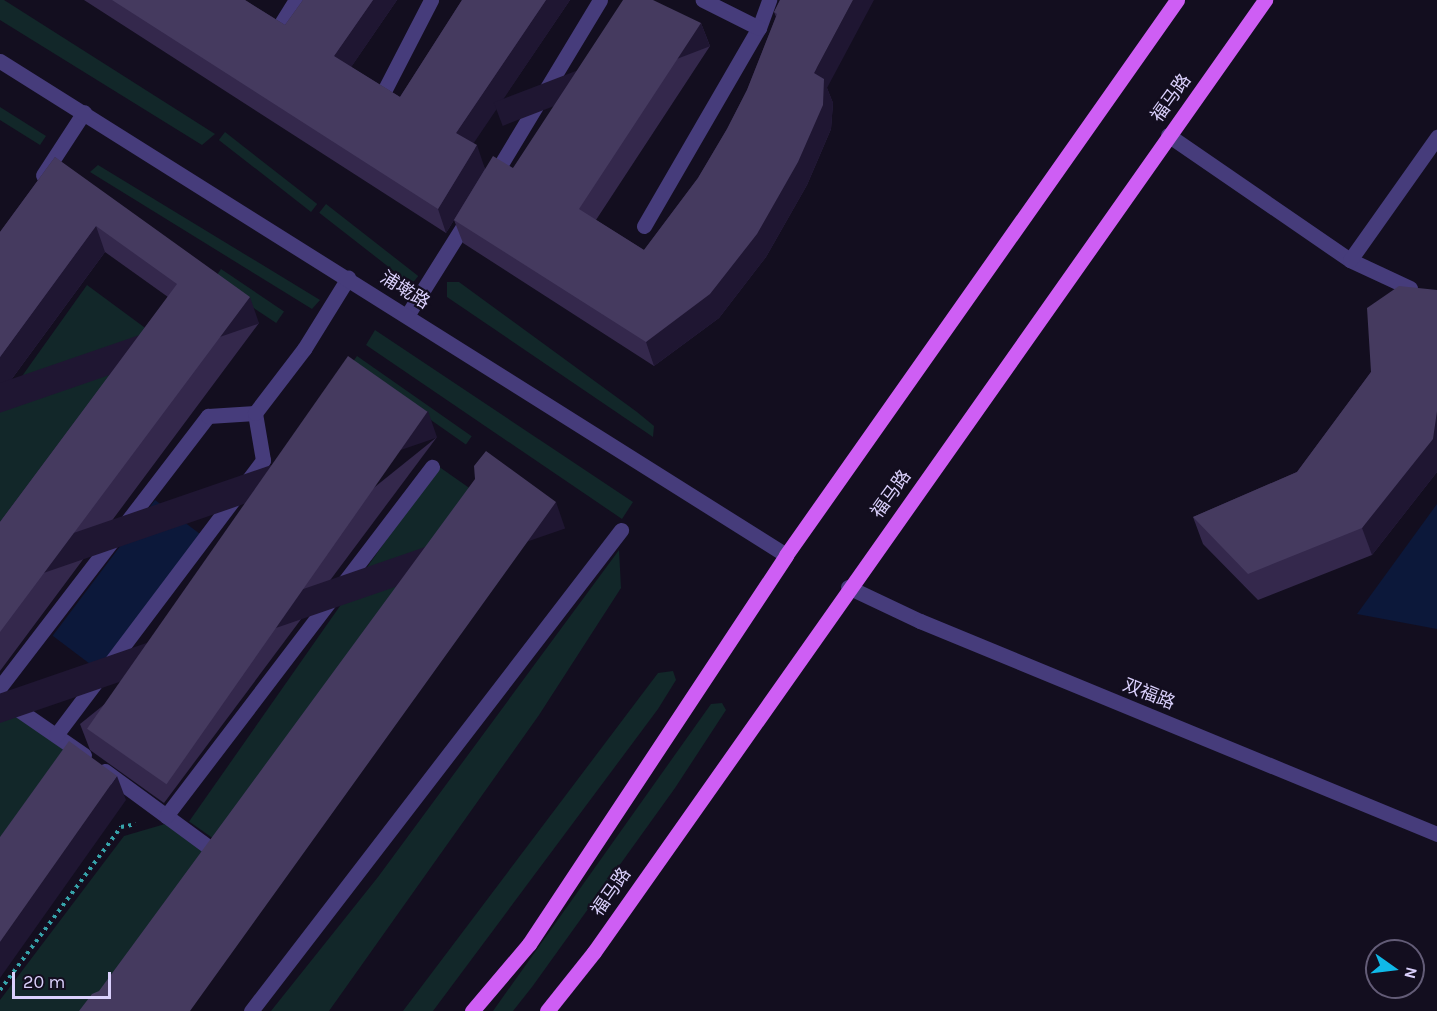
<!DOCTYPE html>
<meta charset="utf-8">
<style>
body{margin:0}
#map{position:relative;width:1437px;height:1011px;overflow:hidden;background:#130e1f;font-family:Karla,"Noto Sans SC",sans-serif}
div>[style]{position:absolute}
.green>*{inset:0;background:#122729;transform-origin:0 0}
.water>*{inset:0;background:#0c183a;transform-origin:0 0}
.path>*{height:4px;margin-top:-2px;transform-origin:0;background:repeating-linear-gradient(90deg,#36a3aa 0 3px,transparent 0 7.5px)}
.service>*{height:15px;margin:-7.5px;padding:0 7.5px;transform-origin:7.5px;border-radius:7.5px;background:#463c7b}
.tertiary>*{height:15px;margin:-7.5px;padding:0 7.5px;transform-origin:7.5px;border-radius:7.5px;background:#463c7b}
.primary>*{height:15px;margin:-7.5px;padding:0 7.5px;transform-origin:7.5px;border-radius:7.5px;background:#ce5ef4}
.wall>*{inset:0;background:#34284c}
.shaded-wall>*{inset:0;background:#1f1632;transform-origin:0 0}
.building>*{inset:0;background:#453a5f;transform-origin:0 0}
span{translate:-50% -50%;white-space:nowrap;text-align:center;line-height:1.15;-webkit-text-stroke:4.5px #130e1f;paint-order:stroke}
.street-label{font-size:18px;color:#dad0fc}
.north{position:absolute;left:1365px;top:939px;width:60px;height:60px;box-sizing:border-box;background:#130e1f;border:2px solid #635c77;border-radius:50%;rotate:104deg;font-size:16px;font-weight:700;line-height:24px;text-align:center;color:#dad0fc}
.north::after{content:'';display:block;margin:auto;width:21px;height:27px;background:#10b9e8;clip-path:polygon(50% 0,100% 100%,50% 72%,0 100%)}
.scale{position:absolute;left:12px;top:972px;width:99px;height:27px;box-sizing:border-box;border:3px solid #dad0fc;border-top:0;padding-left:8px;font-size:18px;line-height:21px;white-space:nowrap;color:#dad0fc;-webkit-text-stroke:4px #130e1f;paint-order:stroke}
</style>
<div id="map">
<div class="green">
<div style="clip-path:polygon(0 0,4px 0,215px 134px,202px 145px,0 20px)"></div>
<div style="clip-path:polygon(0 107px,46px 136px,40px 145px,0 120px)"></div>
<div style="left:225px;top:132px;width:117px;height:10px;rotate:38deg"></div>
<div style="clip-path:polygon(98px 165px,320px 300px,312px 309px,90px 172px)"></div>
<div style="left:326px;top:204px;width:117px;height:11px;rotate:38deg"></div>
<div style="left:221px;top:269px;width:76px;height:14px;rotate:34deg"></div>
<div style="clip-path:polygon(447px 282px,459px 282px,637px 412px,654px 426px,653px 437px,447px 297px)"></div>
<div style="clip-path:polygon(87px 285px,148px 330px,0 537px,0 407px)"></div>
<div style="clip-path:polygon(375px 330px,633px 502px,622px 519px,366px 345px)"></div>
<div style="left:357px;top:356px;width:140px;height:10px;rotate:35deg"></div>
<div style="left:438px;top:466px;width:40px;height:434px;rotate:35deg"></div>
<div style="clip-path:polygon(619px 550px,621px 588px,539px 715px,329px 1011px,271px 1011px,378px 877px)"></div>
<div style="clip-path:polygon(673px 671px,676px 680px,658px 709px,433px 1011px,403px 1011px,658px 673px)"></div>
<div style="clip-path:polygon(0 702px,82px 763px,0 874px)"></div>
<div style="clip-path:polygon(722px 703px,726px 710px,675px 788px,532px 987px,513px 1011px,493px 1011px,711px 704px)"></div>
<div style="clip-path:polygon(165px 824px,210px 856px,88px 1011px,0 1011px,0 1000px,124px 836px)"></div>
</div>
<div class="water">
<div style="left:155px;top:500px;width:58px;height:170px;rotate:37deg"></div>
<div style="clip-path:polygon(1437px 504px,1437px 629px,1357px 614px)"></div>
</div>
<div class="path">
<div style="left:0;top:990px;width:203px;rotate:-53.4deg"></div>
<div style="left:121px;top:827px;width:15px;rotate:-11deg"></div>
</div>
<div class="service">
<div style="left:282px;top:22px;width:26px;rotate:-58deg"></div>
<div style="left:759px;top:28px;width:30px;rotate:-70deg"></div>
<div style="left:382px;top:95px;width:107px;rotate:-62.7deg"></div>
<div style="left:1168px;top:135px;width:221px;rotate:34.5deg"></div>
<div style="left:43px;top:175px;width:75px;rotate:-56.9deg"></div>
<div style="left:492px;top:179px;width:209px;rotate:-58.9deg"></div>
<div style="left:644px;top:226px;width:229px;rotate:-59.9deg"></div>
<div style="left:759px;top:28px;width:63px;rotate:-153.4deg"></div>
<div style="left:1410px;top:288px;width:66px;rotate:-155deg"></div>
<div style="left:1350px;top:260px;width:151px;rotate:-54.7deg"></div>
<div style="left:408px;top:314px;width:117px;rotate:-57.9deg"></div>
<div style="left:0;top:687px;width:342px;rotate:-52.5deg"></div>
<div style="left:208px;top:416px;width:47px;rotate:-3.7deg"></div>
<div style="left:0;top:697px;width:102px;rotate:34.6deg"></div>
<div style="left:56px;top:735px;width:344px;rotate:-53deg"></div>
<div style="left:263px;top:460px;width:48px;rotate:-99.7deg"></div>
<div style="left:255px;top:413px;width:81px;rotate:-52.6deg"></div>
<div style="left:304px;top:349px;width:84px;rotate:-58.2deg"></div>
<div style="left:105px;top:771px;width:140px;rotate:36.3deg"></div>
<div style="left:166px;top:816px;width:439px;rotate:-52.7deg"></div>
<div style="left:251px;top:1011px;width:607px;rotate:-52.43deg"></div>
</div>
<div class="tertiary">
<div style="left:0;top:61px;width:928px;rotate:32.15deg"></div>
<div style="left:848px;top:587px;width:80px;rotate:25.3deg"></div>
<div style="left:920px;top:621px;width:559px;rotate:22.39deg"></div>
</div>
<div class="primary">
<div style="left:472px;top:1011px;width:88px;rotate:-49.6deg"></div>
<div style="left:529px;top:944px;width:466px;rotate:-56.5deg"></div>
<div style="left:786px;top:555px;width:679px;rotate:-54.84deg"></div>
<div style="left:547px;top:1011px;width:75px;rotate:-51.5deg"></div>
<div style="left:594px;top:952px;width:1165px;rotate:-54.82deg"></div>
</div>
<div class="wall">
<div style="clip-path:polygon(84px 0,245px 0,285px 25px,303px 0,397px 0,351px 67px,400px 97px,462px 0,570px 0,473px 143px,485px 169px,513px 168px,701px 23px,710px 46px,596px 220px,644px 250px,698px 178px,727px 129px,747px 90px,776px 17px,774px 12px,780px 0,827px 88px,833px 103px,831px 129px,807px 185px,766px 257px,719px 318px,654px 366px,463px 243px,454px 220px,446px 233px)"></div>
<div style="clip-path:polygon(55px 157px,259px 323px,0 671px,0 522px,168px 297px,105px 252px,0 395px,0 232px)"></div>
<div style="clip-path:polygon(1437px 290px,1437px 472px,1372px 555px,1258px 600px,1203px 544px,1193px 517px,1297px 472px,1371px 372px)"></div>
<div style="clip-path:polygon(437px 437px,164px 803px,90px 750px,80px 724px)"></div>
</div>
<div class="shaded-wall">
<div style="clip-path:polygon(373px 0,397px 0,343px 79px,334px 56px)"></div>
<div style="clip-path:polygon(546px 0,570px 0,465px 156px,456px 133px)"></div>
<div style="clip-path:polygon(853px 0,874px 0,827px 88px,833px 103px,831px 129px,807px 185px,766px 257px,719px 318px,654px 366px,646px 342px,814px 73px)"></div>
<div style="left:701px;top:23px;width:25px;height:222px;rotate:69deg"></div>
<div style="clip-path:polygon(477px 145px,485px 169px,446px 233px,438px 209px)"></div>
<div style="clip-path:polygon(96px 226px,105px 252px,0 395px,0 357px)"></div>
<div style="left:250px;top:297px;width:28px;height:418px;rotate:71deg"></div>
<div style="left:428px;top:411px;width:28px;height:457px;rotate:71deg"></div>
<div style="clip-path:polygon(1437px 411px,1437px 472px,1372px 555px,1362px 528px)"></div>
<div style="left:556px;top:502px;width:28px;height:627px;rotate:71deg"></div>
<div style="clip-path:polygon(117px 776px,126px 800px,0 978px,0 942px)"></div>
</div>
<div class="building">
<div style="clip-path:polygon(112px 0,245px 0,285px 25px,303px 0,373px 0,334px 56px,400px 97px,462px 0,546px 0,456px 133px,477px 145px,438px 209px)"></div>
<div style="clip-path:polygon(623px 0,653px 0,701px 23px,579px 209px,644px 250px,698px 178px,727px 129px,747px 90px,777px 14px,774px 12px,780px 0,853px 0,814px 73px,824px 79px,823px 105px,798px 162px,757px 234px,710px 294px,646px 342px,454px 220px,493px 156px,513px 168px)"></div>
<div style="clip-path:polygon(55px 157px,250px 297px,0 632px,0 522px,177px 284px,96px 226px,0 357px,0 232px)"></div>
<div style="clip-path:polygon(1399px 286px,1437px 290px,1437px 411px,1433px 439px,1362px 528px,1248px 574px,1193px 517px,1297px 472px,1371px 372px,1367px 308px)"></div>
<div style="left:348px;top:356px;width:97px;height:455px;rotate:35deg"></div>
<div style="clip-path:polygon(486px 451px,556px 502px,190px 1011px,79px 1011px,92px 994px,99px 991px,475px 479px,474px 466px)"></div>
<div style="clip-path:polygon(69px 741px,117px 776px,0 942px,0 837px)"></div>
</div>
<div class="street-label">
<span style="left:1171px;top:98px;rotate:-54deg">福马路</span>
<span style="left:405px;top:290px;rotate:32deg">浦墘路</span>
<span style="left:891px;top:494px;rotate:-54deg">福马路</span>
<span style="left:1149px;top:694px;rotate:22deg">双福路</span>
<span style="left:611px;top:892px;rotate:-55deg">福马路</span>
</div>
<div class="north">N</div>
<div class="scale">20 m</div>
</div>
